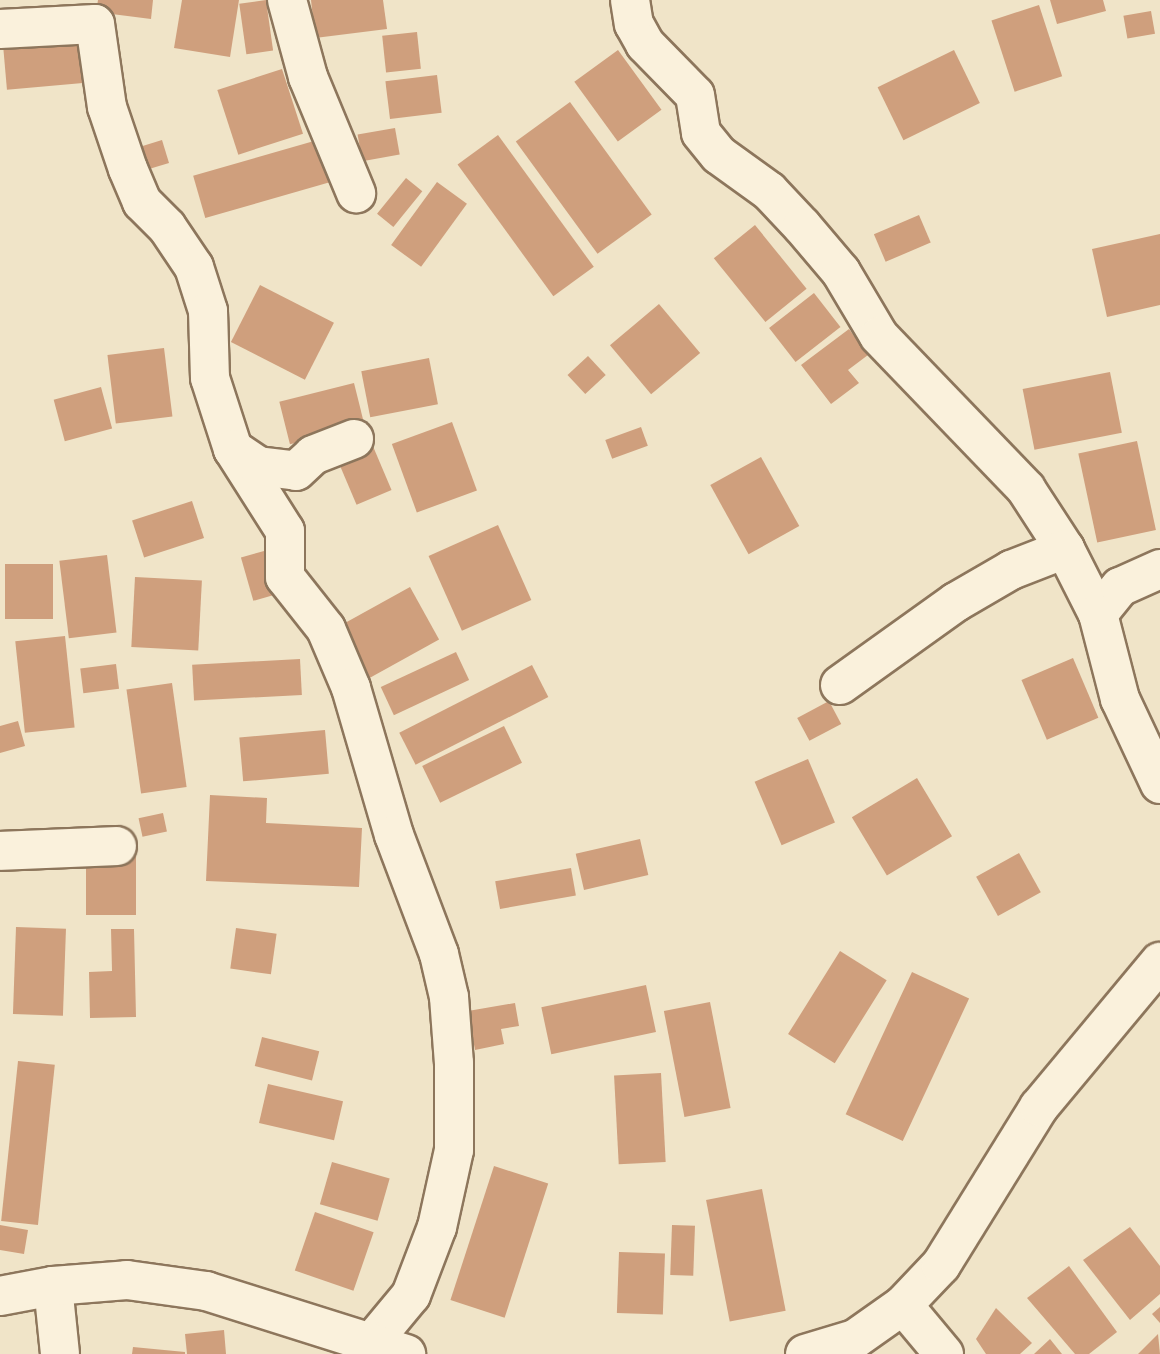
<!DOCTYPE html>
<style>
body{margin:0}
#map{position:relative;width:1160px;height:1354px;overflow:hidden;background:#f0e4c8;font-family:"PT Serif",serif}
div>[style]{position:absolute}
.building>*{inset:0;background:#cf9f7d;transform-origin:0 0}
.roads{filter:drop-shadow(2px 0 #8d765c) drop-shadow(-2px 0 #8d765c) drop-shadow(0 2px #8d765c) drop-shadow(0 -2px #8d765c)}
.minor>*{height:38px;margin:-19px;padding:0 19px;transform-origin:19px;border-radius:19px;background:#faf1dc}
span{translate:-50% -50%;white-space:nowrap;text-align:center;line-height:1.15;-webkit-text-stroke:7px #f7eed8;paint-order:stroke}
</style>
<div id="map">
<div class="building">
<div style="clip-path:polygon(98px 0,153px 0,151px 19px,96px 12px)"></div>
<div style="clip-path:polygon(182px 0,239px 0,230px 57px,174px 48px)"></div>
<div style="left:266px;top:0;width:51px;height:27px;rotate:82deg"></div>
<div style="clip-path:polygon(311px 0,383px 0,387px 29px,315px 38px)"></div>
<div style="clip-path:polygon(1050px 0,1103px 0,1106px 11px,1057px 24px)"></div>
<div style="left:1039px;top:5px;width:75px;height:50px;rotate:72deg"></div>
<div style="left:1151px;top:11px;width:23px;height:28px;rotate:80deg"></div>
<div style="left:417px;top:32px;width:37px;height:35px;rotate:84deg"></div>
<div style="left:82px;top:41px;width:42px;height:79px;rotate:85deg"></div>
<div style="left:618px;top:50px;width:74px;height:54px;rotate:54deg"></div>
<div style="left:954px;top:50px;width:59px;height:85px;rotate:64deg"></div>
<div style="left:282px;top:69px;width:68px;height:68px;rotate:72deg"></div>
<div style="left:437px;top:75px;width:38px;height:52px;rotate:83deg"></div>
<div style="left:570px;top:102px;width:139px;height:67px;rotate:54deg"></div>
<div style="left:395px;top:128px;width:27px;height:38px;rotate:80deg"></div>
<div style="left:498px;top:135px;width:163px;height:50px;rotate:54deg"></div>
<div style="left:321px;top:139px;width:44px;height:133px;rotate:74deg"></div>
<div style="left:162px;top:140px;width:24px;height:27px;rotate:73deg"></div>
<div style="left:406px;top:178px;width:21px;height:46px;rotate:39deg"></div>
<div style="left:437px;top:182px;width:37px;height:78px;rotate:36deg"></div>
<div style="left:919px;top:215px;width:30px;height:49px;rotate:67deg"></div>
<div style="left:755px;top:225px;width:82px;height:53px;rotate:51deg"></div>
<div style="clip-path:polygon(1160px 234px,1160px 305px,1107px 317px,1092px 249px)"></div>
<div style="left:260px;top:285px;width:83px;height:64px;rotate:27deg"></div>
<div style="left:814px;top:293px;width:43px;height:57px;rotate:52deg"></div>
<div style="left:659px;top:304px;width:64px;height:64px;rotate:50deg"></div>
<div style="clip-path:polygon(849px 329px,868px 355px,848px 370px,859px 383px,831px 404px,801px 365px)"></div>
<div style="left:164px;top:348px;width:69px;height:57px;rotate:83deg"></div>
<div style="left:588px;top:356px;width:26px;height:28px;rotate:47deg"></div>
<div style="left:429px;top:358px;width:47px;height:69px;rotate:79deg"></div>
<div style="left:1110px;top:372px;width:62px;height:89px;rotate:79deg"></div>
<div style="left:354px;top:383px;width:44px;height:77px;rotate:76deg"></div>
<div style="left:101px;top:387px;width:43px;height:49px;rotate:75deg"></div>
<div style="left:452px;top:422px;width:73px;height:64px;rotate:70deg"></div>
<div style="left:641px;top:427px;width:20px;height:38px;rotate:70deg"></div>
<div style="left:1137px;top:441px;width:91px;height:60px;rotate:78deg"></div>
<div style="left:372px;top:444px;width:50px;height:38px;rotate:67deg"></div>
<div style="left:761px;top:457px;width:79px;height:58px;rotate:61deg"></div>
<div style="left:192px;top:501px;width:39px;height:63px;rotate:72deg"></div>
<div style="left:498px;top:525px;width:82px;height:76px;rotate:66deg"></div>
<div style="left:264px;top:551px;width:45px;height:24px;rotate:74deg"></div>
<div style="left:107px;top:555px;width:78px;height:48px;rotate:83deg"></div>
<div style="left:5px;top:564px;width:48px;height:55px"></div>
<div style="left:135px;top:577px;width:67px;height:70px;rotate:3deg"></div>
<div style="left:410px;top:587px;width:60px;height:79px;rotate:61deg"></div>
<div style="left:65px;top:636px;width:92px;height:50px;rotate:84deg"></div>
<div style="left:456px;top:652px;width:31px;height:83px;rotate:65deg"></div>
<div style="left:1073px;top:658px;width:65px;height:56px;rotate:67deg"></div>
<div style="left:300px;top:659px;width:36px;height:108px;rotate:87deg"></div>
<div style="left:116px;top:664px;width:25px;height:36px;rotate:83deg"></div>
<div style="left:532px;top:665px;width:36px;height:149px;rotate:63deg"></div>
<div style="left:172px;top:683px;width:105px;height:46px;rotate:82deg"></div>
<div style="left:829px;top:701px;width:26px;height:36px;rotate:62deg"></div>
<div style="clip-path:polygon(18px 721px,25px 746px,0 753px,0 726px)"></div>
<div style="left:504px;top:726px;width:41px;height:91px;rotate:64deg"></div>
<div style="left:325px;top:730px;width:44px;height:86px;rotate:85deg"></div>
<div style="left:808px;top:759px;width:69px;height:58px;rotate:67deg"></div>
<div style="left:917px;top:778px;width:68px;height:76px;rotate:59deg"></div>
<div style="clip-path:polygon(210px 795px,267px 798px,266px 823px,362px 828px,359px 887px,206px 881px)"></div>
<div style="left:163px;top:813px;width:19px;height:25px;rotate:78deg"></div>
<div style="left:640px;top:839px;width:37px;height:66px;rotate:77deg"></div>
<div style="left:1019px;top:853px;width:45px;height:49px;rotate:61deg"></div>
<div style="left:86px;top:856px;width:50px;height:59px"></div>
<div style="left:571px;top:868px;width:28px;height:77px;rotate:80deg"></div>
<div style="left:16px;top:927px;width:50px;height:87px;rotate:2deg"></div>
<div style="left:236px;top:928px;width:41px;height:41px;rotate:8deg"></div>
<div style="clip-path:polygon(111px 929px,134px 929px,136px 1017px,90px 1018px,89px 972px,112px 971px)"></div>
<div style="left:840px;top:951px;width:55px;height:98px;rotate:32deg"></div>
<div style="left:912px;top:972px;width:63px;height:157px;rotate:25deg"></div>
<div style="left:646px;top:985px;width:48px;height:107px;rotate:78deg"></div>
<div style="left:710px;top:1002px;width:108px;height:47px;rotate:79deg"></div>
<div style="clip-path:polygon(515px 1003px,519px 1026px,501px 1029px,504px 1044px,475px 1050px,468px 1011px)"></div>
<div style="left:262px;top:1037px;width:59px;height:30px;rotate:14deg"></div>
<div style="left:18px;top:1061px;width:37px;height:161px;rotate:6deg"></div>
<div style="left:661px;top:1073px;width:89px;height:47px;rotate:87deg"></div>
<div style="left:268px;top:1084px;width:77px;height:40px;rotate:13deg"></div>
<div style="left:332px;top:1162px;width:60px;height:44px;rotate:16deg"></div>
<div style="left:494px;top:1166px;width:57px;height:141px;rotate:18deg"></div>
<div style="left:762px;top:1189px;width:124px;height:57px;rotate:79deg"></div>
<div style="left:315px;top:1212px;width:62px;height:62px;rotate:19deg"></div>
<div style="clip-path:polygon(0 1225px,28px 1230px,24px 1254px,0 1250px)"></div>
<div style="left:672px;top:1225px;width:23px;height:50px;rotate:2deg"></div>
<div style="clip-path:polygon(1130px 1227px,1160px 1266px,1160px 1294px,1130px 1320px,1083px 1260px)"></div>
<div style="left:619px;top:1252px;width:46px;height:61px;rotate:2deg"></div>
<div style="clip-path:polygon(1069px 1266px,1117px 1332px,1089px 1354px,1075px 1354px,1027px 1298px)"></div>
<div style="clip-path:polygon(1160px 1307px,1160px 1323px,1152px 1314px)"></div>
<div style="clip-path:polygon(996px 1308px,1032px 1343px,1020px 1354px,986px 1354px,976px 1339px)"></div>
<div style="clip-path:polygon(224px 1330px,226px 1354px,187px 1354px,185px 1334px)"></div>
<div style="clip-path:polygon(1158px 1334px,1160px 1354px,1138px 1354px)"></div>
<div style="clip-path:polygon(1050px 1339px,1062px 1354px,1034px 1354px)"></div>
<div style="clip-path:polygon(133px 1347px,185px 1352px,185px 1354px,132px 1354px)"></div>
</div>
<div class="roads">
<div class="minor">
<div style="left:287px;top:0;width:80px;rotate:74.7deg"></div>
<div style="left:308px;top:77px;width:126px;rotate:67.5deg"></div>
<div style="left:630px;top:0;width:24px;rotate:81deg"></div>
<div style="left:634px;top:24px;width:23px;rotate:61deg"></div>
<div style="left:645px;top:44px;width:71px;rotate:45.6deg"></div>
<div style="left:695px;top:95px;width:38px;rotate:81deg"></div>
<div style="left:701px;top:133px;width:28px;rotate:51deg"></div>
<div style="left:719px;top:155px;width:62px;rotate:35.8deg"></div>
<div style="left:769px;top:191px;width:48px;rotate:46.7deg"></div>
<div style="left:802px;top:226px;width:60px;rotate:49.7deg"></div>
<div style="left:841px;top:272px;width:74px;rotate:59.3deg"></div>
<div style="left:879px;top:336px;width:212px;rotate:46.1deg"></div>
<div style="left:1026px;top:489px;width:72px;rotate:57deg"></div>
<div style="left:1065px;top:549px;width:73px;rotate:63.1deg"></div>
<div style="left:1098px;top:614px;width:88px;rotate:75.5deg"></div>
<div style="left:1120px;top:699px;width:94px;rotate:64.8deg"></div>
<div style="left:0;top:29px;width:95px;rotate:-3deg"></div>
<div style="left:95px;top:24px;width:84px;rotate:81.8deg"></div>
<div style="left:107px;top:107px;width:65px;rotate:71.3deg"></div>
<div style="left:128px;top:169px;width:36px;rotate:67deg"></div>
<div style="left:142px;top:202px;width:35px;rotate:45deg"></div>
<div style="left:167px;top:227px;width:48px;rotate:56deg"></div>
<div style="left:194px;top:267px;width:46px;rotate:72.3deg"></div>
<div style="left:208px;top:311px;width:67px;rotate:88.3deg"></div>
<div style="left:210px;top:378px;width:75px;rotate:72.1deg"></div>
<div style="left:233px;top:449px;width:97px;rotate:57.6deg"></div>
<div style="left:285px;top:531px;width:46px;rotate:90deg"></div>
<div style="left:285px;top:577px;width:66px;rotate:51.7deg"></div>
<div style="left:326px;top:629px;width:64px;rotate:67deg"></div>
<div style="left:351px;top:688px;width:153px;rotate:73.7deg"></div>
<div style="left:394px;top:835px;width:127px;rotate:69.3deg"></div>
<div style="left:439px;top:954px;width:44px;rotate:76.9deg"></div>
<div style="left:449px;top:997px;width:66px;rotate:85.7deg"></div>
<div style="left:454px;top:1063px;width:87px;rotate:90deg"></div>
<div style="left:454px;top:1150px;width:79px;rotate:102.4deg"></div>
<div style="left:437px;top:1227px;width:73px;rotate:110.9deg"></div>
<div style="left:411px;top:1295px;width:60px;rotate:129.6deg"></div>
<div style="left:373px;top:1341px;width:13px;rotate:86deg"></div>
<div style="left:233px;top:449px;width:30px;rotate:34deg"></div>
<div style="left:258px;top:466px;width:38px;rotate:7deg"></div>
<div style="left:296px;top:471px;width:23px;rotate:-43deg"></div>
<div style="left:313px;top:455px;width:44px;rotate:-21.3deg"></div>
<div style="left:1098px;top:614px;width:35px;rotate:-51deg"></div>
<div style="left:1120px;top:587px;width:44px;rotate:-24.2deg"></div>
<div style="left:840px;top:685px;width:143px;rotate:-35.6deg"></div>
<div style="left:956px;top:602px;width:64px;rotate:-30.2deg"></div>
<div style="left:1011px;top:570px;width:58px;rotate:-21.3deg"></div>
<div style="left:0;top:851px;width:117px;rotate:-2.4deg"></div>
<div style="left:53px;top:1286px;width:68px;rotate:84.1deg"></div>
<div style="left:0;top:1296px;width:54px;rotate:-10.7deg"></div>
<div style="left:53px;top:1286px;width:74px;rotate:-4.6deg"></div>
<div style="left:127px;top:1280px;width:80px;rotate:7.9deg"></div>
<div style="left:206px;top:1291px;width:210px;rotate:17.5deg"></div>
<div style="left:903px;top:1305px;width:64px;rotate:50.1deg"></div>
<div style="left:805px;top:1354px;width:52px;rotate:-16.7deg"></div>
<div style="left:855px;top:1339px;width:59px;rotate:-35.3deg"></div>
<div style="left:903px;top:1305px;width:55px;rotate:-46.5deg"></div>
<div style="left:941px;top:1265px;width:186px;rotate:-58.2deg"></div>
<div style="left:1039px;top:1107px;width:189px;rotate:-50.2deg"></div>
</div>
</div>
</div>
